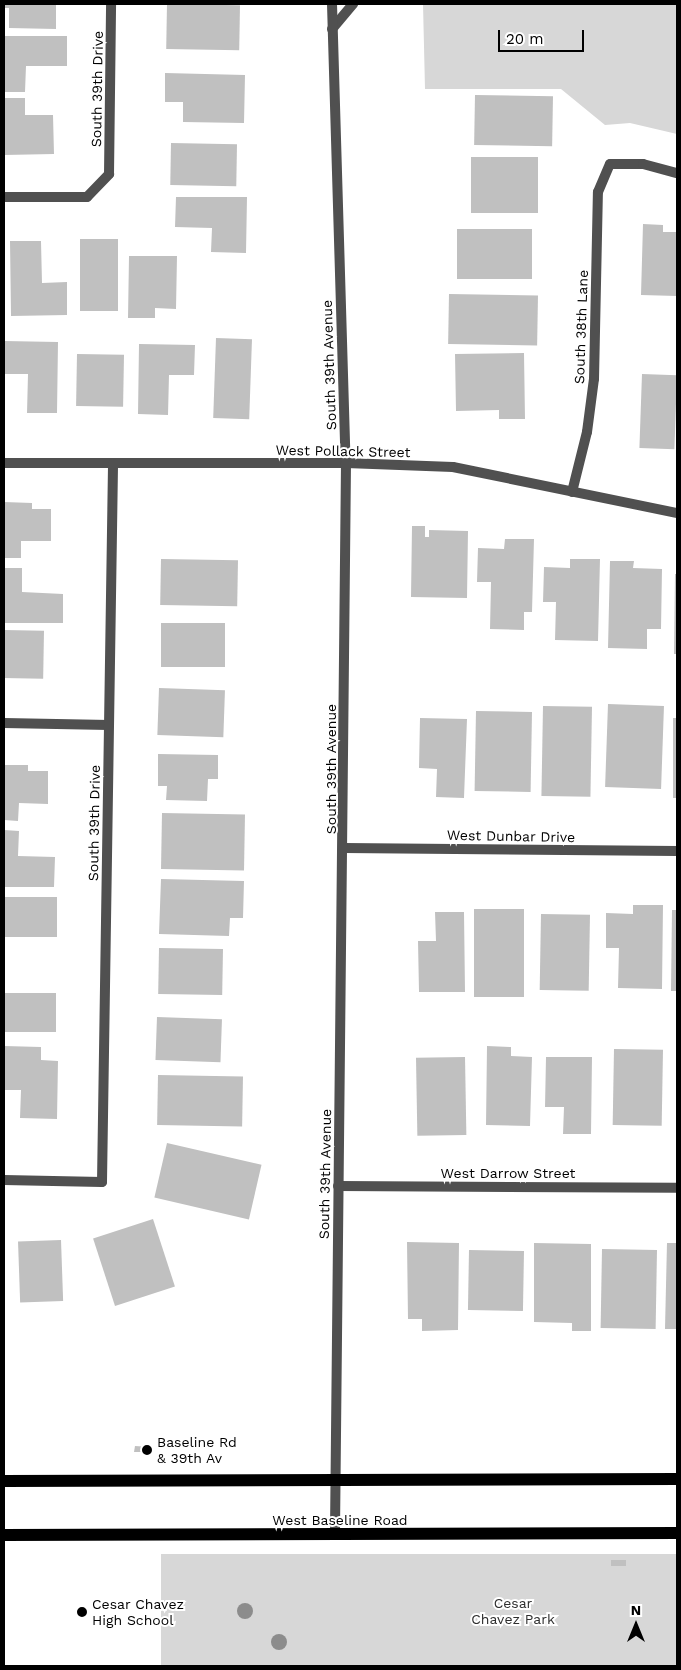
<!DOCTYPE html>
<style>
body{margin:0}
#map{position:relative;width:681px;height:1670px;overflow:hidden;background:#fff;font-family:"Work Sans",sans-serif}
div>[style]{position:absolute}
.green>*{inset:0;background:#d7d7d7;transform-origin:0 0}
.building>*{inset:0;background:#c0c0c0;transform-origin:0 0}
.service>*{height:10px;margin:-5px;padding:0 5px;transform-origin:5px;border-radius:5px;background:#505050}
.minor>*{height:10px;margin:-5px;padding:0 5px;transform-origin:5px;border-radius:5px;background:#505050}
.tertiary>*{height:10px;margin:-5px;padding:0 5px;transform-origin:5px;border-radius:5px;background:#505050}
.primary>*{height:12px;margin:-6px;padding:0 6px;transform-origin:6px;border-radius:6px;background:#000}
.trees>*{width:16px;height:16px;margin:-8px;border-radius:50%;background:#8c8c8c}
.dots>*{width:14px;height:14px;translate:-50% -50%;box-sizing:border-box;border:2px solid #fff;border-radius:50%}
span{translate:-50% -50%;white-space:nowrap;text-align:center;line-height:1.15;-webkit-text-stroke:4px #fff;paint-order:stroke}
.street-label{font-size:14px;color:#000}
.poi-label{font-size:14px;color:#000}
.left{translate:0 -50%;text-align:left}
.park-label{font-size:14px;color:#2e2e2e}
.frame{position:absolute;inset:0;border:5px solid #000;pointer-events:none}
.north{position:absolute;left:611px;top:1600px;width:50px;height:50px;-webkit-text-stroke:4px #fff;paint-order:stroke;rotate:0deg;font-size:14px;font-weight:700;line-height:20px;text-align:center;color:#000}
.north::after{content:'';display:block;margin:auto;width:18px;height:22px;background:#000;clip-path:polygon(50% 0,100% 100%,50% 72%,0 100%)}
.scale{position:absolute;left:498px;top:30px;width:86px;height:22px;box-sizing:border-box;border:2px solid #000;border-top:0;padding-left:6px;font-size:15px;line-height:18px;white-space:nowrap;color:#000;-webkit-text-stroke:4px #fff;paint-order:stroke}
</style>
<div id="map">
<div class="green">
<div style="clip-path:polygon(423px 4px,677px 4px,677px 134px,630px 123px,605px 125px,561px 89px,425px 89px)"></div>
<div style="left:677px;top:1554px;width:112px;height:516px;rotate:90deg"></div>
</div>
<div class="building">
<div style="clip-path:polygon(4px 4px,56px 4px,56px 29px,9px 28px,9px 8px,4px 8px)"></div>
<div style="left:167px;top:4px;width:73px;height:45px;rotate:1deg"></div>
<div style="clip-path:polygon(4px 36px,67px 36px,67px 66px,26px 66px,25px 92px,4px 92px)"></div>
<div style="clip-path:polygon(165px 73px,245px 75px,244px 123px,183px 122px,183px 102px,165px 102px)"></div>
<div style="left:475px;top:95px;width:78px;height:50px;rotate:1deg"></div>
<div style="clip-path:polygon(4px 98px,25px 98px,25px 115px,53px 115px,54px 154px,4px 155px)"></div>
<div style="left:171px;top:143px;width:66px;height:42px;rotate:1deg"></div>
<div style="left:471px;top:157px;width:67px;height:56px"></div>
<div style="clip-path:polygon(176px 197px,247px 197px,246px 253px,211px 252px,212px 228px,175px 227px)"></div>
<div style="clip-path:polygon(643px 224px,663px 225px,663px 232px,677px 232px,677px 296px,641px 295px)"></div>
<div style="left:457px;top:229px;width:75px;height:50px"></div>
<div style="left:80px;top:239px;width:38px;height:72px"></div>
<div style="clip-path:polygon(10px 241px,41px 241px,42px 283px,67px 282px,67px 315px,11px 316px)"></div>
<div style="clip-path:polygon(129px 256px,177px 256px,176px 309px,155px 308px,155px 318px,128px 318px)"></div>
<div style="left:449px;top:294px;width:89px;height:50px;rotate:1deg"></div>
<div style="left:216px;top:338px;width:36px;height:80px;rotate:2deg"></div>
<div style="clip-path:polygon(4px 341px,58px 342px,57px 413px,27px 413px,28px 374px,4px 374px)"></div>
<div style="clip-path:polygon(139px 344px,195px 345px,194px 375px,169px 375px,168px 415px,138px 414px)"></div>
<div style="clip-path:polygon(524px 353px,525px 419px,499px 419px,499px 410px,456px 411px,455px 354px)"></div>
<div style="left:77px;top:354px;width:47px;height:52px;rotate:1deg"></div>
<div style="left:642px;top:374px;width:35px;height:74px;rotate:2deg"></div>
<div style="clip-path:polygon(4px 502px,32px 503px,32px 509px,51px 509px,51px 541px,21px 541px,21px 558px,4px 558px)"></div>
<div style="clip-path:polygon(412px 526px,425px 526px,425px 537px,429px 537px,429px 530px,468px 531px,467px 598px,411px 597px)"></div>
<div style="clip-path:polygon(505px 539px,534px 539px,532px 612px,524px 612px,524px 630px,490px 629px,491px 582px,477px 582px,478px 548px,504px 549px)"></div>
<div style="left:161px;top:559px;width:77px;height:46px;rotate:1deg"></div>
<div style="clip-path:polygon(570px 559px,600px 559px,598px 641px,555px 640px,556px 602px,543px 602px,544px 567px,570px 568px)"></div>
<div style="clip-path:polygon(610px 561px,634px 561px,633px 568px,662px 569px,661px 629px,647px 629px,647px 649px,608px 648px)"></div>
<div style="clip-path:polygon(4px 568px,22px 568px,22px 592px,63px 594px,63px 623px,4px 623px)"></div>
<div style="clip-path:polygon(675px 574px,677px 574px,677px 654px,674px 654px)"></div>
<div style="left:161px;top:623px;width:64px;height:44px"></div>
<div style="left:4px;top:630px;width:40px;height:48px;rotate:1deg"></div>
<div style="left:159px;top:688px;width:66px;height:47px;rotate:2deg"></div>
<div style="left:608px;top:704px;width:56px;height:83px;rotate:2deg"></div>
<div style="left:543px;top:706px;width:49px;height:90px;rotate:1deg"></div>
<div style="left:476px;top:711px;width:56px;height:80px;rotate:1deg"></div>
<div style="clip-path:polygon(420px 718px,467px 719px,464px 798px,436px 797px,437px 769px,419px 768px)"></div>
<div style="left:673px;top:718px;width:4px;height:80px"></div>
<div style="clip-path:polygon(158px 754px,218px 755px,218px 779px,208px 779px,207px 801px,166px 800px,167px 786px,158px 786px)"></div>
<div style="clip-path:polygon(4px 765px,28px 765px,28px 771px,48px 771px,48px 804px,19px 803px,18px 821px,4px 820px)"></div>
<div style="left:162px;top:813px;width:83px;height:56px;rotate:1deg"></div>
<div style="clip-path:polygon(4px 830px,19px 831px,18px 856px,55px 857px,54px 887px,4px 887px)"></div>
<div style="clip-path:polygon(161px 879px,244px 881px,243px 918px,230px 918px,229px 936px,159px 934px)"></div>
<div style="left:4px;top:897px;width:53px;height:40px"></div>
<div style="clip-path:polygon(633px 905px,663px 905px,662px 989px,618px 988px,619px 948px,606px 948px,606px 913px,633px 914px)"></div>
<div style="left:474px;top:909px;width:50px;height:88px"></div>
<div style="clip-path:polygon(672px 910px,677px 910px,677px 991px,671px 991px)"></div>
<div style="clip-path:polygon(435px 912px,464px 912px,465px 992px,419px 992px,418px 941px,436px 941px)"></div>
<div style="left:541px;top:914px;width:49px;height:76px;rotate:1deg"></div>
<div style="left:159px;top:948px;width:64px;height:46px;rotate:1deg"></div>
<div style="left:4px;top:993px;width:52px;height:39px"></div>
<div style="left:157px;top:1017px;width:65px;height:43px;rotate:2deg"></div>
<div style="clip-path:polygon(4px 1046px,41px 1047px,41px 1060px,58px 1061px,57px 1119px,20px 1118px,21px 1090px,4px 1090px)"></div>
<div style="clip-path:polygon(487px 1046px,511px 1047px,511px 1056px,532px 1057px,530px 1126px,486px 1125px)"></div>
<div style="left:614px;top:1049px;width:49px;height:76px;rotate:1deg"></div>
<div style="left:465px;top:1057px;width:78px;height:49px;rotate:89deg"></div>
<div style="clip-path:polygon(546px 1057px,592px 1057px,591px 1134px,563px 1134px,564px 1107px,545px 1107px)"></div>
<div style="left:158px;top:1075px;width:85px;height:50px;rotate:1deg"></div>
<div style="left:167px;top:1143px;width:97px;height:56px;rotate:13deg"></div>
<div style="left:153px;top:1219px;width:71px;height:63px;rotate:72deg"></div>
<div style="left:61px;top:1240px;width:61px;height:43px;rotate:88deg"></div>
<div style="clip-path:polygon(407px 1242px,459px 1243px,458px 1330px,422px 1331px,422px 1319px,408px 1319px)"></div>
<div style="clip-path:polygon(534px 1243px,591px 1244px,591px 1331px,572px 1331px,572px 1323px,534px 1322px)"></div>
<div style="clip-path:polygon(667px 1243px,677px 1243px,677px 1329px,665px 1329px)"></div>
<div style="left:602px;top:1249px;width:55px;height:79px;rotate:1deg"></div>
<div style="left:469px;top:1250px;width:55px;height:60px;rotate:1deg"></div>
<div style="clip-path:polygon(135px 1446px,151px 1447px,151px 1452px,134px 1452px)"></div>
<div style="left:626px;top:1560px;width:6px;height:15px;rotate:90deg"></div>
</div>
<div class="service">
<div style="left:332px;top:29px;width:33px;rotate:-50deg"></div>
</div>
<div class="minor">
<div style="left:4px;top:197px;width:83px"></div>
<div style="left:87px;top:197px;width:32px;rotate:-46deg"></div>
<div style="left:109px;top:174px;width:170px;rotate:-89.3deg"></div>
<div style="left:4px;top:463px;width:342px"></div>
<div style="left:346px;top:463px;width:107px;rotate:2.1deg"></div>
<div style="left:453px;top:467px;width:229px;rotate:11.6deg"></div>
<div style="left:572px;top:492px;width:62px;rotate:-76deg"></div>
<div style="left:587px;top:432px;width:53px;rotate:-82.5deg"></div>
<div style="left:594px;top:379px;width:187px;rotate:-88.8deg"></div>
<div style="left:598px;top:192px;width:30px;rotate:-67deg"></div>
<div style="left:610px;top:164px;width:33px"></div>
<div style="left:643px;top:164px;width:35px;rotate:15deg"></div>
<div style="left:4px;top:723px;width:105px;rotate:1.1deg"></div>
<div style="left:344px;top:848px;width:333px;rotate:0.5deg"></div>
<div style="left:4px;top:1180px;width:98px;rotate:1.2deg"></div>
<div style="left:102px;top:1182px;width:718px;rotate:-89.12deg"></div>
<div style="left:338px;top:1186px;width:339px;rotate:0.3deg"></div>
</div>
<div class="tertiary">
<div style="left:332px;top:4px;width:459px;rotate:88.3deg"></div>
<div style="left:346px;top:463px;width:1072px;rotate:90.59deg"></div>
</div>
<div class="primary">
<div style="left:4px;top:1481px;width:673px;rotate:-0.17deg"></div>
<div style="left:4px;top:1535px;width:673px;rotate:-0.17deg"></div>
</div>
<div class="trees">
<div style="left:245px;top:1611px"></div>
<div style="left:279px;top:1642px"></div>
</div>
<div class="dots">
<div style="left:147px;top:1450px;background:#000"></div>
<div style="left:82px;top:1612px;background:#000"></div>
</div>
<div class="street-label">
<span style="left:97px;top:89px;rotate:-89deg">South 39th Drive</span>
<span style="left:581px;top:327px;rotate:-88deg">South 38th Lane</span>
<span style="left:329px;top:365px;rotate:-92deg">South 39th Avenue</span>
<span style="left:343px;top:451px;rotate:1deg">West Pollack Street</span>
<span style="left:331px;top:769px;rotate:-90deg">South 39th Avenue</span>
<span style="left:94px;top:823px;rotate:-89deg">South 39th Drive</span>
<span style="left:511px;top:836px;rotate:1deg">West Dunbar Drive</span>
<span style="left:508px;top:1173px">West Darrow Street</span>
<span style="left:325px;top:1174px;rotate:-89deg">South 39th Avenue</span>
<span style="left:340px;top:1520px">West Baseline Road</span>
</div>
<div class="poi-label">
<span class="left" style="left:157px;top:1450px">Baseline Rd<br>&amp; 39th Av</span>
<span class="left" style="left:92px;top:1612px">Cesar Chavez<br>High School</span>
</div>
<div class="park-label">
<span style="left:513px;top:1611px">Cesar<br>Chavez Park</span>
</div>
<div class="frame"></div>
<div class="north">N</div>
<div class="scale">20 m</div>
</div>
